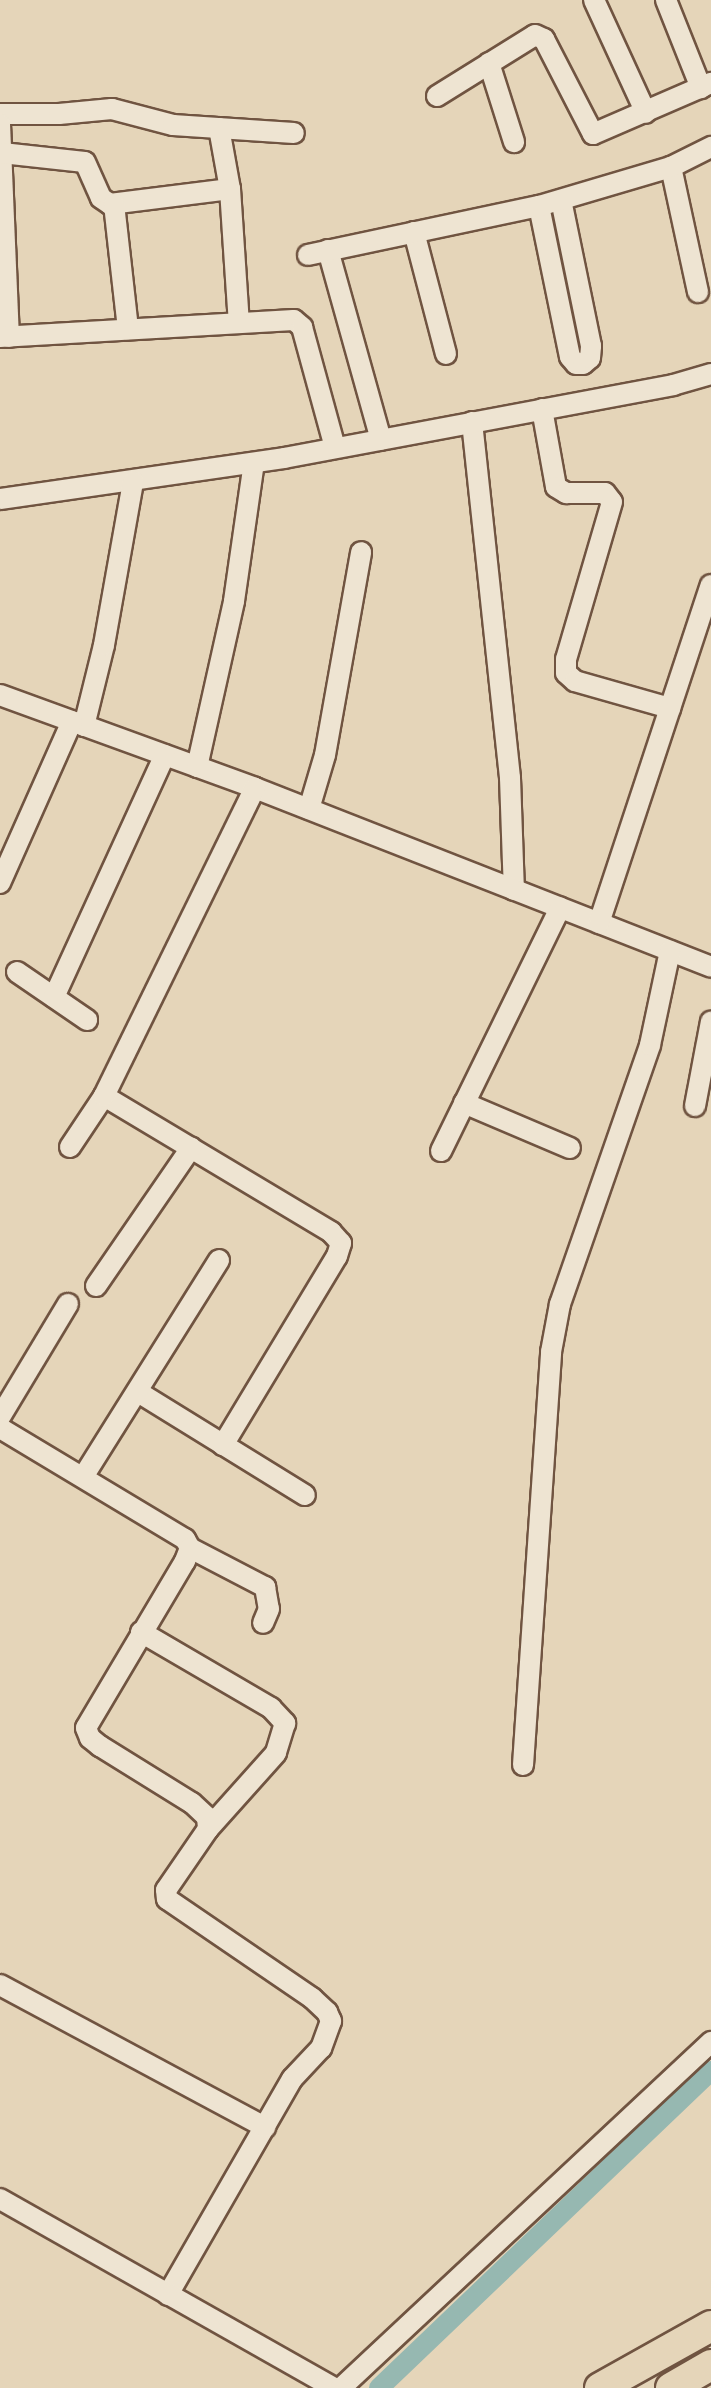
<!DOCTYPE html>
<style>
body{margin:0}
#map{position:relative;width:711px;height:2388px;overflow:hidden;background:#e5d5b9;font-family:"Gentium Book Plus",serif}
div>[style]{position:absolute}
.canal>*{height:20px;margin:-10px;padding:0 10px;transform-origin:10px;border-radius:10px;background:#96b8b1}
.roads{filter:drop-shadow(2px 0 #705441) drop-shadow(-2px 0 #705441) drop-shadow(0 2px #705441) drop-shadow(0 -2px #705441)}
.minor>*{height:20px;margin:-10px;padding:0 10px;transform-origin:10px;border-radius:10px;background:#eee4d2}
.highway>*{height:30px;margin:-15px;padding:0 15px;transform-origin:15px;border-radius:15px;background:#e5d5b9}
span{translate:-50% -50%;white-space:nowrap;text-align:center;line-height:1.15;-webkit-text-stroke:6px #eee4d2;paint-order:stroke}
</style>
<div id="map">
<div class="canal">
<div style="left:379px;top:2388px;width:459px;rotate:-43.7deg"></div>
</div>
<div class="roads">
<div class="minor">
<div style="left:594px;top:0;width:124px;rotate:65.3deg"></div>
<div style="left:666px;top:0;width:95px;rotate:68.3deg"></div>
<div style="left:489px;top:63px;width:83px;rotate:72.4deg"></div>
<div style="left:437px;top:96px;width:115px;rotate:-31.9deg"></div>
<div style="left:535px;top:35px;width:10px;rotate:24deg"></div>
<div style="left:544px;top:39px;width:107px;rotate:62.7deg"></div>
<div style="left:593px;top:134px;width:129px;rotate:-23.4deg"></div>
<div style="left:0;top:114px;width:59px"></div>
<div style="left:59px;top:114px;width:53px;rotate:-5.4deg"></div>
<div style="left:112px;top:109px;width:63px;rotate:14.7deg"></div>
<div style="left:173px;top:125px;width:121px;rotate:3.8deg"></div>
<div style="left:0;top:124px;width:213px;rotate:87.6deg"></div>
<div style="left:219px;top:128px;width:62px;rotate:79.8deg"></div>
<div style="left:230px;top:189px;width:134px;rotate:86.2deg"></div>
<div style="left:2px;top:153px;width:83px;rotate:6.2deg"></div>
<div style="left:85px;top:162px;width:39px;rotate:66deg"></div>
<div style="left:101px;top:198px;width:11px;rotate:34deg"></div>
<div style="left:110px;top:204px;width:121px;rotate:-7.1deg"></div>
<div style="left:671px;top:167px;width:128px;rotate:77.8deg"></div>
<div style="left:114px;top:204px;width:126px;rotate:83.6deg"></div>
<div style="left:539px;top:206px;width:154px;rotate:78.4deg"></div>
<div style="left:570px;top:357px;width:9px;rotate:49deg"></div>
<div style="left:576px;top:364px;width:7px"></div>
<div style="left:583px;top:364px;width:9px;rotate:-41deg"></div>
<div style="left:590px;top:358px;width:12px;rotate:-85deg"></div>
<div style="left:591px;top:346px;width:149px;rotate:-101.6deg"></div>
<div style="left:414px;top:232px;width:126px;rotate:75.3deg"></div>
<div style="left:328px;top:250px;width:197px;rotate:74.4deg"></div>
<div style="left:308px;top:255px;width:236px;rotate:-12deg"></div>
<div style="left:539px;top:206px;width:138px;rotate:-16.5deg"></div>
<div style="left:671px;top:167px;width:45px;rotate:-26.6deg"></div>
<div style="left:0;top:337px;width:294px;rotate:-3.3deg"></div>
<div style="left:294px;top:320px;width:11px;rotate:41deg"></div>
<div style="left:302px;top:327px;width:125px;rotate:74.7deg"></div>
<div style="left:542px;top:409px;width:79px;rotate:79.8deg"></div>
<div style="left:556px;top:487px;width:12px;rotate:31deg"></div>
<div style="left:566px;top:493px;width:39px"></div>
<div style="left:605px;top:493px;width:11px;rotate:52deg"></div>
<div style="left:612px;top:502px;width:164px;rotate:106.3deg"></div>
<div style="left:566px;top:659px;width:14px;rotate:90deg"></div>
<div style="left:566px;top:673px;width:12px;rotate:42deg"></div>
<div style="left:575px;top:681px;width:99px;rotate:15.9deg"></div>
<div style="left:472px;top:422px;width:358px;rotate:83.9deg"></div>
<div style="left:510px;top:778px;width:112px;rotate:88deg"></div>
<div style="left:0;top:499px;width:287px;rotate:-8.2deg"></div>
<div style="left:284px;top:458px;width:396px;rotate:-10.6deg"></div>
<div style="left:673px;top:385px;width:40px;rotate:-16deg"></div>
<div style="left:0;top:695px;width:271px;rotate:20deg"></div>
<div style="left:255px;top:788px;width:490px;rotate:21.4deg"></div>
<div style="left:84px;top:726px;width:83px;rotate:-76.1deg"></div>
<div style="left:104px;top:645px;width:166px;rotate:-79.9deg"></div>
<div style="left:197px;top:767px;width:170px;rotate:-77.4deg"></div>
<div style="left:234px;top:601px;width:139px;rotate:-81.8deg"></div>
<div style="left:309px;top:809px;width:56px;rotate:-73.5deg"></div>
<div style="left:325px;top:755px;width:206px;rotate:-79.9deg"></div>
<div style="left:0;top:883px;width:177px;rotate:-66deg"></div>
<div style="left:599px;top:923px;width:356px;rotate:-71.7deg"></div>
<div style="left:17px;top:972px;width:85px;rotate:34.4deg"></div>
<div style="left:54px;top:997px;width:266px;rotate:-65.4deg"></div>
<div style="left:104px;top:1096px;width:265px;rotate:30.9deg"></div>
<div style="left:331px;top:1232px;width:15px;rotate:48deg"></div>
<div style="left:341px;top:1243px;width:14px;rotate:107deg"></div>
<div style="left:337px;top:1256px;width:221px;rotate:121.1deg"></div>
<div style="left:464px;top:1103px;width:115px;rotate:23deg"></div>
<div style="left:695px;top:1106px;width:86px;rotate:-79.3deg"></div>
<div style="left:70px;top:1147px;width:61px;rotate:-56.3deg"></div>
<div style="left:104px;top:1096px;width:343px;rotate:-63.9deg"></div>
<div style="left:441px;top:1151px;width:271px;rotate:-63.9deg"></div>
<div style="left:96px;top:1286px;width:168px;rotate:-55.5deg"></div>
<div style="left:138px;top:1392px;width:196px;rotate:31.7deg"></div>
<div style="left:0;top:1417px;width:132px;rotate:-59deg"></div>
<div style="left:0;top:1428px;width:216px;rotate:31deg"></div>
<div style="left:185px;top:1539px;width:10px;rotate:61deg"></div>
<div style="left:190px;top:1548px;width:14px;rotate:111deg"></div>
<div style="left:185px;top:1561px;width:194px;rotate:120.7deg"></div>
<div style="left:86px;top:1728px;width:11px;rotate:68deg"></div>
<div style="left:90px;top:1738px;width:13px;rotate:39deg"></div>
<div style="left:100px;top:1746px;width:108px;rotate:31.8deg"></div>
<div style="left:192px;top:1803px;width:21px;rotate:43deg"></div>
<div style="left:207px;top:1817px;width:12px;rotate:85deg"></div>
<div style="left:208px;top:1829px;width:74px;rotate:124.5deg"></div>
<div style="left:166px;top:1890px;width:9px;rotate:84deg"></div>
<div style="left:167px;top:1899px;width:176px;rotate:34.3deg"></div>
<div style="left:312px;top:1998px;width:21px;rotate:43deg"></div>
<div style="left:327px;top:2012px;width:10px;rotate:66deg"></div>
<div style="left:331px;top:2021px;width:29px;rotate:110deg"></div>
<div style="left:321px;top:2048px;width:42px;rotate:133.1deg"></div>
<div style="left:292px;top:2079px;width:249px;rotate:119.9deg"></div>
<div style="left:83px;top:1477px;width:256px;rotate:-57.9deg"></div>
<div style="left:190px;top:1548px;width:85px;rotate:27.5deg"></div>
<div style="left:265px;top:1587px;width:22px;rotate:80deg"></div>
<div style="left:269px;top:1609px;width:15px;rotate:113deg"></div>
<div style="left:141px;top:1632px;width:151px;rotate:30.3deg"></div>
<div style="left:271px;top:1708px;width:21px;rotate:47deg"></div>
<div style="left:285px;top:1723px;width:31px;rotate:107deg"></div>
<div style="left:276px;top:1753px;width:102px;rotate:131.8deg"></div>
<div style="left:523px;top:1765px;width:414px;rotate:-86.1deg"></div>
<div style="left:551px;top:1352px;width:49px;rotate:-79.4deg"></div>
<div style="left:560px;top:1304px;width:274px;rotate:-70.8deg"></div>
<div style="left:650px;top:1045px;width:96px;rotate:-78deg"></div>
<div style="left:0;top:1985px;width:301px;rotate:28.2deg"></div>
<div style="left:0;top:2199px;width:384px;rotate:29.5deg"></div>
<div style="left:341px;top:2388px;width:507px;rotate:-43.08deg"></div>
</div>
<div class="highway">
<div style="left:600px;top:2388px;width:127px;rotate:-29.2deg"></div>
<div style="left:671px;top:2388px;width:46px;rotate:-29.9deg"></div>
</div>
</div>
</div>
